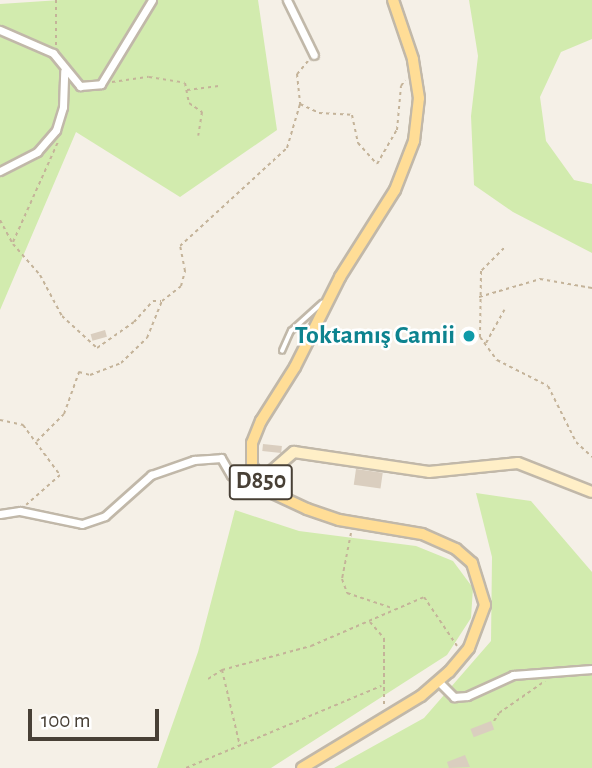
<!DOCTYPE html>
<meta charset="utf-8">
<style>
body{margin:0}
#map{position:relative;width:592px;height:768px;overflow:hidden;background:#f5f0e7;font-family:"Alegreya Sans",sans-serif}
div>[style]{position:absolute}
.green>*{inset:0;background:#d2ebae}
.building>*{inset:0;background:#dacebf;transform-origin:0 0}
.path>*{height:2px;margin-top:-1px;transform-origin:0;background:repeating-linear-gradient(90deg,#c4b399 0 3.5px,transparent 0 7px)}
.roads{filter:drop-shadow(2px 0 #c1b8a9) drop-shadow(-2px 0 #c1b8a9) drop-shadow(0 2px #c1b8a9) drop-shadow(0 -2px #c1b8a9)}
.lane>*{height:3.5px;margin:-1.75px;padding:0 1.75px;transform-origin:1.75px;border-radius:1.75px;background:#fff}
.street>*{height:7px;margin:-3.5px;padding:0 3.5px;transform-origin:3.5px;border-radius:3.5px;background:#fff}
.secondary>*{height:10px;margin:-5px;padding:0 5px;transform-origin:5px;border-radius:5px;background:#ffefc7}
.primary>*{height:10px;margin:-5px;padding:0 5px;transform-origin:5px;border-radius:5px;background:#ffdd96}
.dots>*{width:19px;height:19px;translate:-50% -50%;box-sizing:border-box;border:4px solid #fff;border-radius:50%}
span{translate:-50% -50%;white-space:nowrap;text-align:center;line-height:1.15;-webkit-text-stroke:5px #fff;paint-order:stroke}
.shield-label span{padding:2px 5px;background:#fff;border:2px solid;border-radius:5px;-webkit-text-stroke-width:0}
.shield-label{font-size:24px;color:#484036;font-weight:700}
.culture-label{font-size:26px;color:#0d838f;font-weight:700}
.right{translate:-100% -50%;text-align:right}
.scale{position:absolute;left:28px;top:709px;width:131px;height:32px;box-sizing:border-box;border:4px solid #484036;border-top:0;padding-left:9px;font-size:21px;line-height:24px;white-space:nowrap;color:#484036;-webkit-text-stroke:5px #fff;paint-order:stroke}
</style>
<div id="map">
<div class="green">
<div style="clip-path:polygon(60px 0,258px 0,277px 130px,180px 197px,76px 132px,0 310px,0 4px)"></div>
<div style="clip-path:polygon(469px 0,592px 0,592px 39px,561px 52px,540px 97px,546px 141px,574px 180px,592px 184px,592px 253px,513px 212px,474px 185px,471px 116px,478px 56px)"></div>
<div style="clip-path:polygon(476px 493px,531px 501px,592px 572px,592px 768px,334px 768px,424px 718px,491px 641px,492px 557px)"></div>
<div style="clip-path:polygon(235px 510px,299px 531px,416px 546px,453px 561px,473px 588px,471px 618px,447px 655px,271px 768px,157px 768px,198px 652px)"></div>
</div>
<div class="building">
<div style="left:105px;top:330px;width:7px;height:15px;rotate:74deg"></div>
<div style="left:263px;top:444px;width:19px;height:7px;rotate:6deg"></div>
<div style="left:356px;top:469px;width:27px;height:16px;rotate:8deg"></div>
<div style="left:491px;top:721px;width:9px;height:22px;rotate:69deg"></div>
<div style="clip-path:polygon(465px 755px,470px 767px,449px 768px,447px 762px)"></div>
</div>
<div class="path">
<div style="left:56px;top:45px;width:45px;rotate:-90deg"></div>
<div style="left:308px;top:61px;width:17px;rotate:130deg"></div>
<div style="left:297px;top:74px;width:30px;rotate:84deg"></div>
<div style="left:300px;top:104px;width:21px;rotate:25deg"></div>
<div style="left:319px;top:113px;width:33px;rotate:3deg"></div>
<div style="left:352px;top:115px;width:29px;rotate:78deg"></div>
<div style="left:358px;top:143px;width:28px;rotate:48deg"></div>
<div style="left:377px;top:164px;width:39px;rotate:-60deg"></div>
<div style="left:397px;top:130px;width:44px;rotate:-84.8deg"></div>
<div style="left:401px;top:86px;width:7px;rotate:-56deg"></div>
<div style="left:112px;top:82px;width:37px;rotate:-8deg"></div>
<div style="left:149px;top:77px;width:36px;rotate:9deg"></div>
<div style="left:185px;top:83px;width:20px;rotate:79deg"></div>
<div style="left:189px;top:103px;width:16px;rotate:35deg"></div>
<div style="left:202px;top:112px;width:24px;rotate:99deg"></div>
<div style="left:187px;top:90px;width:34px;rotate:-7deg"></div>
<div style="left:0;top:220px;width:27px;rotate:62deg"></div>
<div style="left:13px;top:244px;width:41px;rotate:48.9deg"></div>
<div style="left:40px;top:275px;width:47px;rotate:61.8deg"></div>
<div style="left:62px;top:316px;width:47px;rotate:42.4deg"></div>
<div style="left:97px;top:348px;width:45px;rotate:-35.1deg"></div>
<div style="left:134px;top:322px;width:28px;rotate:-48deg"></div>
<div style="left:153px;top:301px;width:8px"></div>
<div style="left:13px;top:242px;width:110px;rotate:-65.8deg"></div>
<div style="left:504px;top:248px;width:33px;rotate:135deg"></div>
<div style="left:481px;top:271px;width:66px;rotate:90.9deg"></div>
<div style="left:480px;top:337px;width:29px;rotate:54deg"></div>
<div style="left:497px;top:360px;width:57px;rotate:27deg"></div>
<div style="left:548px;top:386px;width:63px;rotate:63.4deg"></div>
<div style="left:576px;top:442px;width:22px;rotate:43deg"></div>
<div style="left:479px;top:297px;width:64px;rotate:-16.4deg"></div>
<div style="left:540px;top:279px;width:53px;rotate:9.8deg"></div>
<div style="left:486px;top:343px;width:38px;rotate:-61deg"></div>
<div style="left:0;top:420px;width:24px;rotate:12deg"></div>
<div style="left:23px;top:425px;width:62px;rotate:53.5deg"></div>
<div style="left:60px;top:475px;width:45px;rotate:138.6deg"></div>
<div style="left:37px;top:441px;width:38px;rotate:-45deg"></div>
<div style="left:64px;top:414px;width:45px;rotate:-70.3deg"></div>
<div style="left:79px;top:372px;width:11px;rotate:15deg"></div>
<div style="left:90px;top:375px;width:33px;rotate:-21deg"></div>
<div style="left:121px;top:363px;width:36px;rotate:-44deg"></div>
<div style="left:147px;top:338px;width:40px;rotate:-68deg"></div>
<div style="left:162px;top:301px;width:24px;rotate:-38deg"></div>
<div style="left:181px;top:286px;width:16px;rotate:-75deg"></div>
<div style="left:185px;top:271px;width:25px;rotate:-101deg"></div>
<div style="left:180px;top:246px;width:145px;rotate:-42.5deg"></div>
<div style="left:287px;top:148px;width:46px;rotate:-73.5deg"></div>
<div style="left:351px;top:533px;width:47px;rotate:101.1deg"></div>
<div style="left:342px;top:579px;width:15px;rotate:70deg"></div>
<div style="left:347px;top:593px;width:47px;rotate:18.4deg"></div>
<div style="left:370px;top:622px;width:21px;rotate:49deg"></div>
<div style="left:384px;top:638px;width:68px;rotate:90deg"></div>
<div style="left:222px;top:670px;width:78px;rotate:76.7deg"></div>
<div style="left:208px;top:679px;width:17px;rotate:-33deg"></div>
<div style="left:222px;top:670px;width:92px;rotate:-15.1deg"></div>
<div style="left:311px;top:646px;width:123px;rotate:-23.4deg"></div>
<div style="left:424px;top:597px;width:59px;rotate:56deg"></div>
<div style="left:494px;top:721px;width:9px;rotate:-58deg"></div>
<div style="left:499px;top:713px;width:56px;rotate:-34.8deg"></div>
<div style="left:186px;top:768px;width:212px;rotate:-22.8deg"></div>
</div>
<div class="roads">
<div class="lane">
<div style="left:282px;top:351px;width:22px;rotate:-66deg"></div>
<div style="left:291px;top:331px;width:42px;rotate:-42.1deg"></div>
</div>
<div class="street">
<div style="left:287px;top:0;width:61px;rotate:63.9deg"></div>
<div style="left:0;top:30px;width:58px;rotate:23.5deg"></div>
<div style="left:53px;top:53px;width:43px;rotate:50.7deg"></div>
<div style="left:80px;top:86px;width:21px;rotate:-5deg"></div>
<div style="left:101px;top:84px;width:98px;rotate:-58.7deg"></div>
<div style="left:0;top:171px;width:42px;rotate:-27.2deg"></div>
<div style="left:37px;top:152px;width:29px;rotate:-49deg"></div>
<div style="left:56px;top:130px;width:24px;rotate:-73deg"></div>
<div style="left:63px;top:107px;width:36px;rotate:-88deg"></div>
<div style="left:0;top:514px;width:20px;rotate:-9deg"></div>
<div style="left:20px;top:511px;width:63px;rotate:11.8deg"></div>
<div style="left:82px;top:524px;width:24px;rotate:-19deg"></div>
<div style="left:105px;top:516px;width:62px;rotate:-41.7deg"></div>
<div style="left:151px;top:475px;width:46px;rotate:-19.2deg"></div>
<div style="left:194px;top:460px;width:27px;rotate:-4deg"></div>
<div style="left:221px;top:458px;width:20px;rotate:60deg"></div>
<div style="left:231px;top:475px;width:26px;rotate:37deg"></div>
<div style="left:252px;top:491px;width:14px;rotate:-4deg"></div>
<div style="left:438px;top:681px;width:23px;rotate:45deg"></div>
<div style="left:454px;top:697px;width:13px;rotate:-4deg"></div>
<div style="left:467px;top:696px;width:51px;rotate:-24.5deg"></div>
<div style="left:513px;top:675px;width:79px;rotate:-4.3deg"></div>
</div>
<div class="secondary">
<div style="left:266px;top:490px;width:21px;rotate:-71deg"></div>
<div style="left:273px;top:470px;width:28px;rotate:-41deg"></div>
<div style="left:294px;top:452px;width:136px;rotate:8.4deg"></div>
<div style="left:429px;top:472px;width:89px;rotate:-5.8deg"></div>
<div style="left:518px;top:463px;width:79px;rotate:21.4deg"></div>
</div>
<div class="primary">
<div style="left:302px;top:768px;width:139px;rotate:-31.2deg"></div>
<div style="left:421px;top:696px;width:37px;rotate:-41deg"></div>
<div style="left:449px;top:672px;width:31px;rotate:-50deg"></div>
<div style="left:469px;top:648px;width:46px;rotate:-69.6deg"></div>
<div style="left:485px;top:605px;width:44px;rotate:-107.2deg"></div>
<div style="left:472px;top:563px;width:21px;rotate:-139deg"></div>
<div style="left:456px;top:549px;width:37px;rotate:-156deg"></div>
<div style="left:422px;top:534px;width:84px;rotate:-170.4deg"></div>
<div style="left:339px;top:520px;width:34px;rotate:-161deg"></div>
<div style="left:307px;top:509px;width:45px;rotate:-155.1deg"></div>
<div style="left:266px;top:490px;width:28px;rotate:-120deg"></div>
<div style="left:252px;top:466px;width:23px;rotate:-90deg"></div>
<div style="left:252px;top:443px;width:24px;rotate:-68deg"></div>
<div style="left:261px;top:421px;width:64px;rotate:-57.8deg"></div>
<div style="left:295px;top:367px;width:101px;rotate:-63.4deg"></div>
<div style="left:340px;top:277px;width:103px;rotate:-57.7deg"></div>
<div style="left:395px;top:190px;width:53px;rotate:-68.8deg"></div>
<div style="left:414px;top:141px;width:43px;rotate:-83.4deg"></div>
<div style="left:419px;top:98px;width:39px;rotate:-99deg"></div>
<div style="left:413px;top:59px;width:62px;rotate:-108.7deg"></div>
</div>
</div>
<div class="dots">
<div style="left:469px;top:336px;background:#0f9aa8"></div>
</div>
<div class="shield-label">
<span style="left:261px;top:482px">D850</span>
</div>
<div class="culture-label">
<span class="right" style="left:455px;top:336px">Toktamış Camii</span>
</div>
<div class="scale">100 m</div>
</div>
